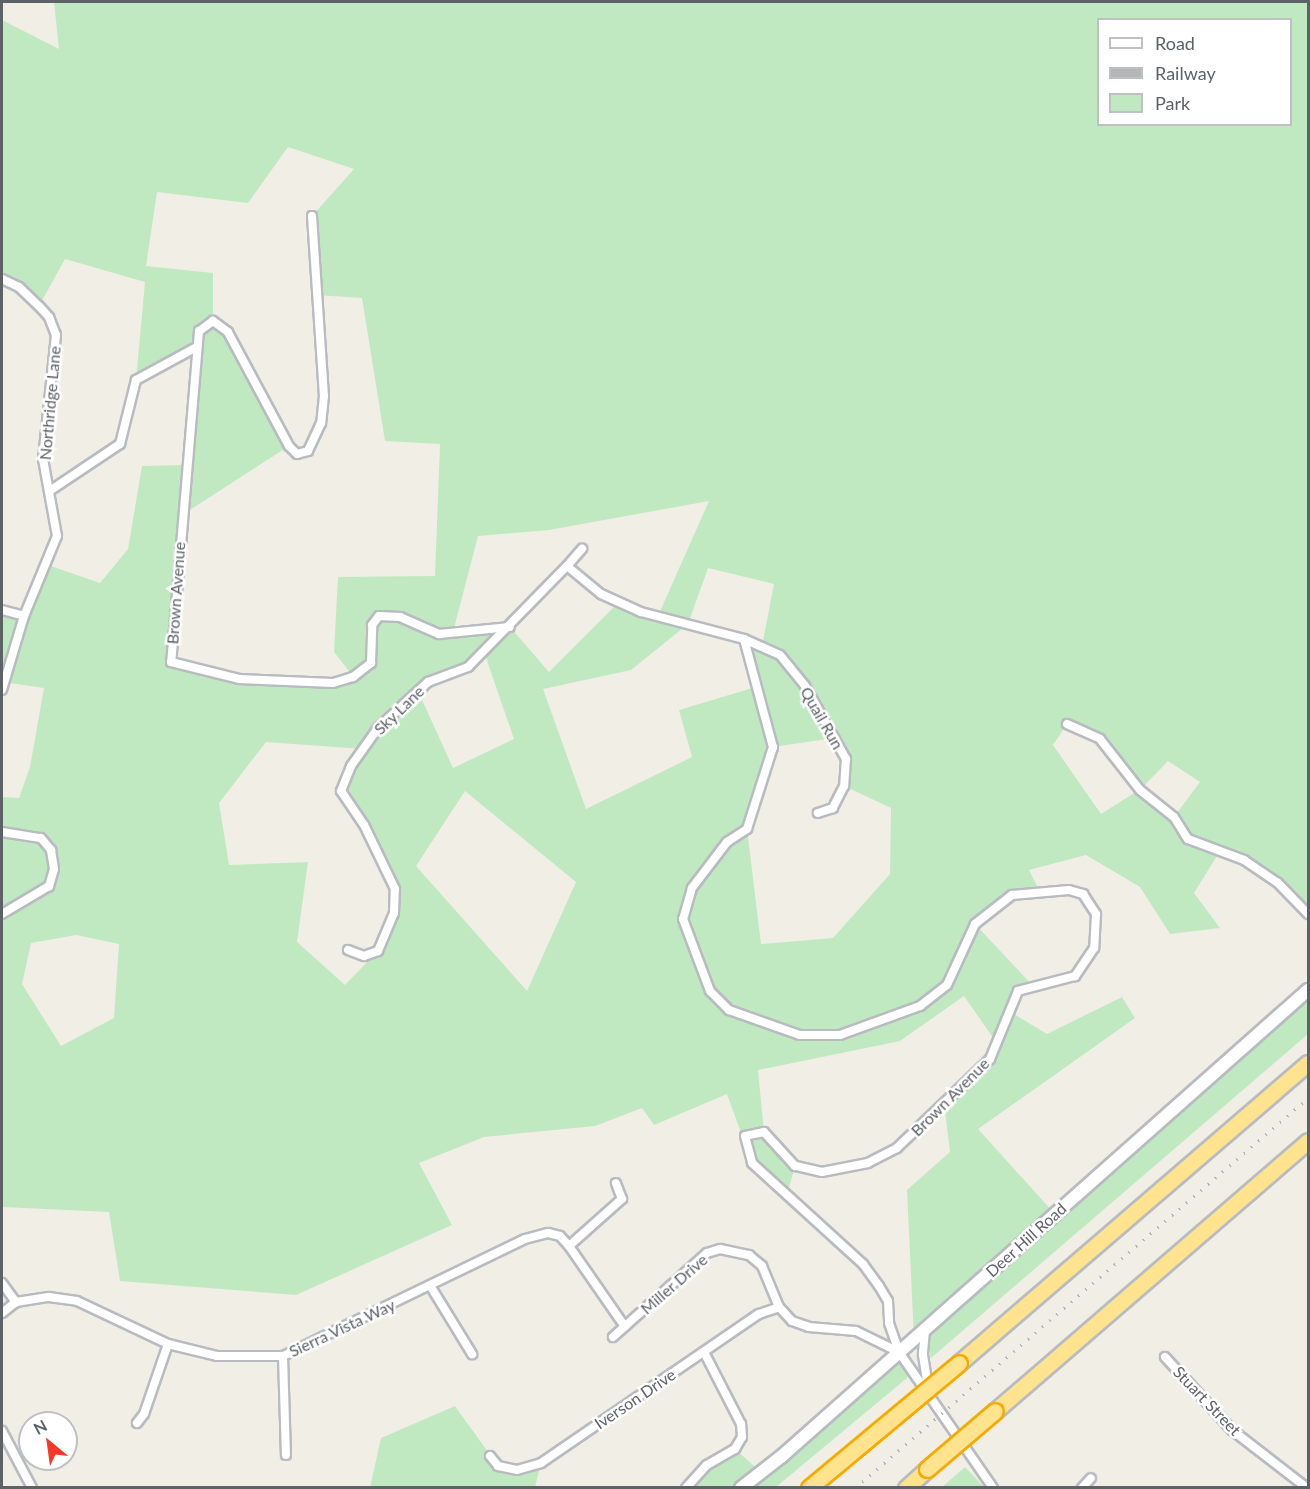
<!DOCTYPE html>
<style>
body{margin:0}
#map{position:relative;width:1310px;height:1489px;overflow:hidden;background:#f1eee6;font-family:Lato,sans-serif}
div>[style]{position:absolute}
.green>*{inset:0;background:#c1e9c1}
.roads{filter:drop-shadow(2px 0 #b8bbc0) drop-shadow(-2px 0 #b8bbc0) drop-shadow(0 2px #b8bbc0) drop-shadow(0 -2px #b8bbc0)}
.street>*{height:8px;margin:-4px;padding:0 4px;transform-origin:4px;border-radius:4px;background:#fff}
.secondary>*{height:12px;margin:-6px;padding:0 6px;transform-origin:6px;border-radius:6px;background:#fff}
.highway>*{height:15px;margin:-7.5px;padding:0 7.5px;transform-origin:7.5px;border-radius:7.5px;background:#ffe38e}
.rail>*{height:3px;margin-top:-1.5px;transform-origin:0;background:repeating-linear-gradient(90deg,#b5b6b7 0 1.5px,transparent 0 9.5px)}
.bridges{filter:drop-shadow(2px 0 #f6aa00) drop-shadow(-2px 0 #f6aa00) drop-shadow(0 2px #f6aa00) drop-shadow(0 -2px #f6aa00)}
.highway-bridge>*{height:15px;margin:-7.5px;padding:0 7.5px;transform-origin:7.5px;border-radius:7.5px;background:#ffe38e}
span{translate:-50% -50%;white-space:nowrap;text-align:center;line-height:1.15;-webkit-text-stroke:5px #fff;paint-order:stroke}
.street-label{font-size:16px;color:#5d6267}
.frame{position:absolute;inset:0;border:3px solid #5d6267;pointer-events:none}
.legend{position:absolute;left:1097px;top:18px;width:195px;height:108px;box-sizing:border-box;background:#fff;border:2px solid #bec0c2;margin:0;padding:8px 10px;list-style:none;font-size:18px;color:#5d6267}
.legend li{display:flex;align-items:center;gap:12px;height:30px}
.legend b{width:30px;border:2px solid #bec0c2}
.north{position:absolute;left:18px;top:1411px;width:60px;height:60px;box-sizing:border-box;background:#fff;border:2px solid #bec0c2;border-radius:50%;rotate:331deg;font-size:16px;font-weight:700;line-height:24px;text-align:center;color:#5d6267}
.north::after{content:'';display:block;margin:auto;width:21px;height:27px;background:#f53828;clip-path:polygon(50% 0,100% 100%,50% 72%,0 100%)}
</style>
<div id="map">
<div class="green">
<div style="clip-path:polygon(evenodd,54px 2px,1308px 2px,1308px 914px,1278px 883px,1220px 851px,1194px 893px,1220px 928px,1170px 934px,1140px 887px,1086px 855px,1029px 870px,1039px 890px,1012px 895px,975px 924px,1033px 986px,1023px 988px,1009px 1011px,1047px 1034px,1122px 997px,1135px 1018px,978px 1129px,1055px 1214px,1308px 990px,1308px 1034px,931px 1358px,925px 1330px,914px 1339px,907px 1190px,950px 1152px,944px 1103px,998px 1045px,964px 996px,900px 1041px,758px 1070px,764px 1132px,795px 1166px,787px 1195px,752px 1163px,727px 1094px,654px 1125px,642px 1108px,595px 1126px,484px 1137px,419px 1163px,452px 1225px,296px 1295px,120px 1281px,109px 1212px,2px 1207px,2px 797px,19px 798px,30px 767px,44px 688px,3px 682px,2px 690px,2px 610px,24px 616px,45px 564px,100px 583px,128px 549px,142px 466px,185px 465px,194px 349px,136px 380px,145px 282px,65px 259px,39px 306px,2px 279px,2px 20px,59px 49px,54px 2px,1098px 20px,1290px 20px,1290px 124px,1098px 124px,1098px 20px,54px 2px,288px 147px,354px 169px,312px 216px,316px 295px,362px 298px,385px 441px,440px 444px,435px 576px,338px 577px,334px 652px,353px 676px,333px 683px,239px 679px,171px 662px,182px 515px,289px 446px,228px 332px,213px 321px,213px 273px,146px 266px,157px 192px,248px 203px,288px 147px,54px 2px,709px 501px,658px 616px,619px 602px,549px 672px,510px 627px,453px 632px,478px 536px,549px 530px,709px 501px,54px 2px,708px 568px,774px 584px,762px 646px,744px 639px,756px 687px,679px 710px,692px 757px,586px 809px,543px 689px,631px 670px,688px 624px,708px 568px,54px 2px,484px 652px,514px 739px,453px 768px,418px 691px,468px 667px,484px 652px,54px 2px,1067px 724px,1100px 739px,1139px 790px,1101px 814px,1053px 745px,1067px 724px,54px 2px,834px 738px,846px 759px,844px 786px,891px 808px,890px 874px,833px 938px,761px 944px,747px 829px,773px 747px,834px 738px,54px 2px,266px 742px,363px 749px,341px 791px,395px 889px,387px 933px,378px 951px,345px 985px,297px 942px,308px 862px,229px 865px,219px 803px,266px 742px,54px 2px,1168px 761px,1200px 782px,1174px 817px,1140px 790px,1168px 761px,54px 2px,465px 791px,576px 882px,527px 991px,416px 866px,465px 791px,54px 2px,76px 935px,119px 944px,114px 1018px,61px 1046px,22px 984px,31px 943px,76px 935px)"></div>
<div style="clip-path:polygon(899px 1352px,909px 1365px,907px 1378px,776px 1487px,686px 1488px,707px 1465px,735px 1449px,761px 1472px)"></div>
<div style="clip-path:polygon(455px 1406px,498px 1466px,517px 1470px,541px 1463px,535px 1487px,370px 1488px,381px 1438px)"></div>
<div style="clip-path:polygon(965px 1467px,984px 1487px,942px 1487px)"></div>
</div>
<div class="roads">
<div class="street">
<div style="left:312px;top:216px;width:180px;rotate:86.2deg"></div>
<div style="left:324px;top:396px;width:27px;rotate:96deg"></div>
<div style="left:321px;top:423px;width:31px;rotate:115deg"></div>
<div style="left:308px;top:451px;width:11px;rotate:165deg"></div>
<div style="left:297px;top:454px;width:11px;rotate:-135deg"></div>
<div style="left:289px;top:446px;width:129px;rotate:-118.2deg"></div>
<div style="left:228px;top:332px;width:19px;rotate:-144deg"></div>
<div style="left:213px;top:321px;width:17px;rotate:144deg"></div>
<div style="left:199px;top:331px;width:332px;rotate:94.8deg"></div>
<div style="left:171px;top:662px;width:70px;rotate:14deg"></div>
<div style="left:239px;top:679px;width:94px;rotate:2.4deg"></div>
<div style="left:333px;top:683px;width:21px;rotate:-17deg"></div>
<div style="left:353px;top:677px;width:23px;rotate:-38deg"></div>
<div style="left:371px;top:663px;width:38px;rotate:-88deg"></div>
<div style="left:372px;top:625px;width:11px;rotate:-52deg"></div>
<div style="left:379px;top:616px;width:21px;rotate:3deg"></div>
<div style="left:400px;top:617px;width:43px;rotate:23.6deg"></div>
<div style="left:439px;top:634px;width:71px;rotate:-5.6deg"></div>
<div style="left:2px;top:279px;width:19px;rotate:25deg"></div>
<div style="left:19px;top:287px;width:28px;rotate:44deg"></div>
<div style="left:39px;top:306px;width:15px;rotate:48deg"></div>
<div style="left:49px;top:317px;width:19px;rotate:69deg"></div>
<div style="left:56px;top:335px;width:125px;rotate:96deg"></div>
<div style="left:43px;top:459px;width:78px;rotate:79.7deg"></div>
<div style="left:57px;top:536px;width:87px;rotate:112.4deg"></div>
<div style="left:24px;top:616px;width:77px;rotate:106.6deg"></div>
<div style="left:51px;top:490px;width:83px;rotate:-33.7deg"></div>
<div style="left:120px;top:444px;width:66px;rotate:-76deg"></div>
<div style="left:136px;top:380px;width:67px;rotate:-28.5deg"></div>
<div style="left:567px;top:566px;width:23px;rotate:-49deg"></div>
<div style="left:2px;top:610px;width:23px;rotate:15deg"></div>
<div style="left:744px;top:639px;width:112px;rotate:75deg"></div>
<div style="left:773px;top:747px;width:86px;rotate:107.6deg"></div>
<div style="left:747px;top:829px;width:24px;rotate:147deg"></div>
<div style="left:727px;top:842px;width:58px;rotate:127.3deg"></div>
<div style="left:692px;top:888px;width:32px;rotate:106deg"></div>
<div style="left:683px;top:919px;width:77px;rotate:69.4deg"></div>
<div style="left:710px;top:991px;width:27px;rotate:45deg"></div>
<div style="left:729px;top:1010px;width:75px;rotate:19.4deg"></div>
<div style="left:800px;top:1035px;width:40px"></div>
<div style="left:840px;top:1035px;width:85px;rotate:-19.9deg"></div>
<div style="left:920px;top:1006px;width:34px;rotate:-38deg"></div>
<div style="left:947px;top:985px;width:67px;rotate:-65.3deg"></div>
<div style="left:975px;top:924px;width:47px;rotate:-38.1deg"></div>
<div style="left:1012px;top:895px;width:57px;rotate:-5deg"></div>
<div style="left:1069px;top:890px;width:15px;rotate:16deg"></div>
<div style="left:1083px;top:894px;width:24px;rotate:57deg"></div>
<div style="left:1096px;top:914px;width:34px;rotate:93deg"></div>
<div style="left:1094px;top:948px;width:34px;rotate:124deg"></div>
<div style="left:1075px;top:976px;width:59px;rotate:165.3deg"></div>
<div style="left:1018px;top:991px;width:74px;rotate:112.4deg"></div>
<div style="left:990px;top:1059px;width:129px;rotate:136.3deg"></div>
<div style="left:897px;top:1148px;width:33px;rotate:153deg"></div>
<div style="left:868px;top:1163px;width:47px;rotate:168.9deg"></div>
<div style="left:822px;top:1172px;width:28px;rotate:-167deg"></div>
<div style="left:795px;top:1166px;width:46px;rotate:-132.4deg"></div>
<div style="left:764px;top:1132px;width:19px;rotate:168deg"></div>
<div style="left:745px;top:1136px;width:28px;rotate:75deg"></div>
<div style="left:752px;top:1163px;width:150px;rotate:42.3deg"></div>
<div style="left:863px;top:1264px;width:27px;rotate:54deg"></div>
<div style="left:879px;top:1286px;width:17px;rotate:59deg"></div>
<div style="left:888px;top:1301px;width:22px;rotate:87deg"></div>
<div style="left:889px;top:1323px;width:31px;rotate:71deg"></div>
<div style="left:899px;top:1352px;width:165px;rotate:55.3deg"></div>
<div style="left:1067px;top:724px;width:36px;rotate:24deg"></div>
<div style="left:1100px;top:739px;width:65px;rotate:51.9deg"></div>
<div style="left:1140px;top:790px;width:43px;rotate:38.5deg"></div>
<div style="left:1174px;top:817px;width:26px;rotate:58deg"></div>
<div style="left:1188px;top:839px;width:60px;rotate:20.6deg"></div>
<div style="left:1244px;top:860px;width:41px;rotate:34.1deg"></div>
<div style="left:1278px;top:883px;width:43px;rotate:45.9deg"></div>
<div style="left:2px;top:832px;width:39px;rotate:9deg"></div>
<div style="left:41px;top:838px;width:16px;rotate:50deg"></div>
<div style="left:51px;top:850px;width:19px;rotate:81deg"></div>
<div style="left:54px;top:869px;width:18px;rotate:106deg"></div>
<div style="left:49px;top:886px;width:55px;rotate:149.2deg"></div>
<div style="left:348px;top:950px;width:17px;rotate:21deg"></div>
<div style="left:364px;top:956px;width:15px;rotate:-20deg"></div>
<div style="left:378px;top:951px;width:41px;rotate:-67.2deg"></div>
<div style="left:394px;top:913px;width:24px;rotate:-88deg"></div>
<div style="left:395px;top:889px;width:71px;rotate:-115.8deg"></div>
<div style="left:364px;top:825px;width:41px;rotate:-124.1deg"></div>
<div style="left:341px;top:791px;width:27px;rotate:-68deg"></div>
<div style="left:351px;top:766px;width:47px;rotate:-54.6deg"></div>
<div style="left:378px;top:728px;width:68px;rotate:-42.6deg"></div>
<div style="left:428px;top:682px;width:43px;rotate:-20.6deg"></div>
<div style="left:468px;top:667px;width:141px;rotate:-45.6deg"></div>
<div style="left:567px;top:566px;width:44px;rotate:39.5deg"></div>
<div style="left:601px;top:594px;width:44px;rotate:24.2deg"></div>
<div style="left:641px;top:612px;width:106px;rotate:14.7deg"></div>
<div style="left:744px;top:639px;width:39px;rotate:24deg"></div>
<div style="left:780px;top:655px;width:40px;rotate:51deg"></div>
<div style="left:805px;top:686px;width:84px;rotate:60.7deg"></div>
<div style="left:846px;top:759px;width:27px;rotate:94deg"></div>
<div style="left:844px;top:786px;width:25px;rotate:117deg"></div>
<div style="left:833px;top:808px;width:16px;rotate:162deg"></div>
<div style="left:569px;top:1246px;width:71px;rotate:-41.6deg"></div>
<div style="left:622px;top:1199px;width:17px;rotate:-111deg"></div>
<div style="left:2px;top:1283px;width:24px;rotate:54deg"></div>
<div style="left:431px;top:1287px;width:79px;rotate:58.5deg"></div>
<div style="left:2px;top:1313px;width:18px;rotate:-38deg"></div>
<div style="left:16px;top:1302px;width:33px;rotate:-9deg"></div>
<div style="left:49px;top:1297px;width:28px;rotate:8deg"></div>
<div style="left:77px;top:1301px;width:101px;rotate:25.3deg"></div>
<div style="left:168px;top:1344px;width:50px;rotate:13.8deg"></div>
<div style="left:217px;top:1356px;width:66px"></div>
<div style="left:283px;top:1356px;width:269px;rotate:-25.8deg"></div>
<div style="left:525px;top:1239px;width:24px;rotate:-15deg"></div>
<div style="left:548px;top:1233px;width:12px;rotate:14deg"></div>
<div style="left:560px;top:1236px;width:13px;rotate:48deg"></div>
<div style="left:569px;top:1246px;width:98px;rotate:55.3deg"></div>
<div style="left:925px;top:1330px;width:25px;rotate:95deg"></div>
<div style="left:923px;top:1355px;width:32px;rotate:81deg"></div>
<div style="left:613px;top:1337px;width:126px;rotate:-41.8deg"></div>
<div style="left:707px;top:1253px;width:14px;rotate:-17deg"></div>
<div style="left:720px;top:1249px;width:30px;rotate:12deg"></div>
<div style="left:749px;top:1255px;width:17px;rotate:40deg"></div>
<div style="left:762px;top:1266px;width:44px;rotate:67.5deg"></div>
<div style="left:779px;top:1307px;width:19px;rotate:47deg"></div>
<div style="left:792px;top:1321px;width:18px;rotate:19deg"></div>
<div style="left:809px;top:1327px;width:47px;rotate:4.9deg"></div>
<div style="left:856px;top:1331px;width:48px;rotate:26deg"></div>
<div style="left:283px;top:1356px;width:99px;rotate:88.3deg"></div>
<div style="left:1165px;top:1357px;width:99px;rotate:47.5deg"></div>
<div style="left:1232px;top:1430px;width:95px;rotate:37.7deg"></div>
<div style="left:137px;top:1423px;width:11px;rotate:-52deg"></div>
<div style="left:144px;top:1414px;width:74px;rotate:-71.1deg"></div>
<div style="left:2px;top:1431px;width:64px;rotate:62.2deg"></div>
<div style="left:490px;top:1456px;width:13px;rotate:51deg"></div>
<div style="left:498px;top:1466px;width:19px;rotate:12deg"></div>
<div style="left:517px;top:1470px;width:25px;rotate:-16deg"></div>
<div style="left:541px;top:1463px;width:264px;rotate:-34.4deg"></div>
<div style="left:759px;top:1314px;width:21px;rotate:-19deg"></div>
<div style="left:686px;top:1488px;width:31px;rotate:-48deg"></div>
<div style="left:707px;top:1465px;width:32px;rotate:-30deg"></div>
<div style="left:735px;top:1449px;width:14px;rotate:-60deg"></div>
<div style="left:742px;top:1437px;width:13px;rotate:-94deg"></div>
<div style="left:741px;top:1424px;width:81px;rotate:-117.2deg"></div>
<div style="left:1082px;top:1488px;width:13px;rotate:-48deg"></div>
</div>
<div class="secondary">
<div style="left:741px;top:1488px;width:52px;rotate:-38deg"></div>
<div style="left:782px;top:1456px;width:703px;rotate:-41.54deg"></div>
</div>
<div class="highway">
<div style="left:959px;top:1363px;width:460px;rotate:-40.7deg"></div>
<div style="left:995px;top:1411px;width:413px;rotate:-40.8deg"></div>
<div style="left:906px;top:1488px;width:28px;rotate:-42deg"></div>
</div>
</div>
<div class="rail">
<div style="left:855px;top:1488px;width:598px;rotate:-40.73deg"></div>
</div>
<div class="bridges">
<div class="highway-bridge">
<div style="left:927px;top:1469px;width:89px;rotate:-40.5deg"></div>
<div style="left:809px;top:1488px;width:195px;rotate:-39.8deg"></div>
</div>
</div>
<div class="street-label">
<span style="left:50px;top:403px;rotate:-85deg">Northridge Lane</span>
<span style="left:176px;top:593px;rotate:-86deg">Brown Avenue</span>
<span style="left:399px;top:710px;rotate:-44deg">Sky Lane</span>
<span style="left:822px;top:718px;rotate:60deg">Quail Run</span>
<span style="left:950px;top:1097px;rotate:-45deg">Brown Avenue</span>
<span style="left:1026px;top:1240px;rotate:-42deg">Deer Hill Road</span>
<span style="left:674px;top:1284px;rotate:-41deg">Miller Drive</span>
<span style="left:342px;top:1328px;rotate:-25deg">Sierra Vista Way</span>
<span style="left:635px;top:1399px;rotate:-34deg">Iverson Drive</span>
<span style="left:1207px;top:1401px;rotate:46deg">Stuart Street</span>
</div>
<div class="frame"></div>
<ul class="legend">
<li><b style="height:8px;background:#fff"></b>Road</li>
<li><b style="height:8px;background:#b5b6b7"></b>Railway</li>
<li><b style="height:16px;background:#c1e9c1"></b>Park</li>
</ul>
<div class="north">N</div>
</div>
